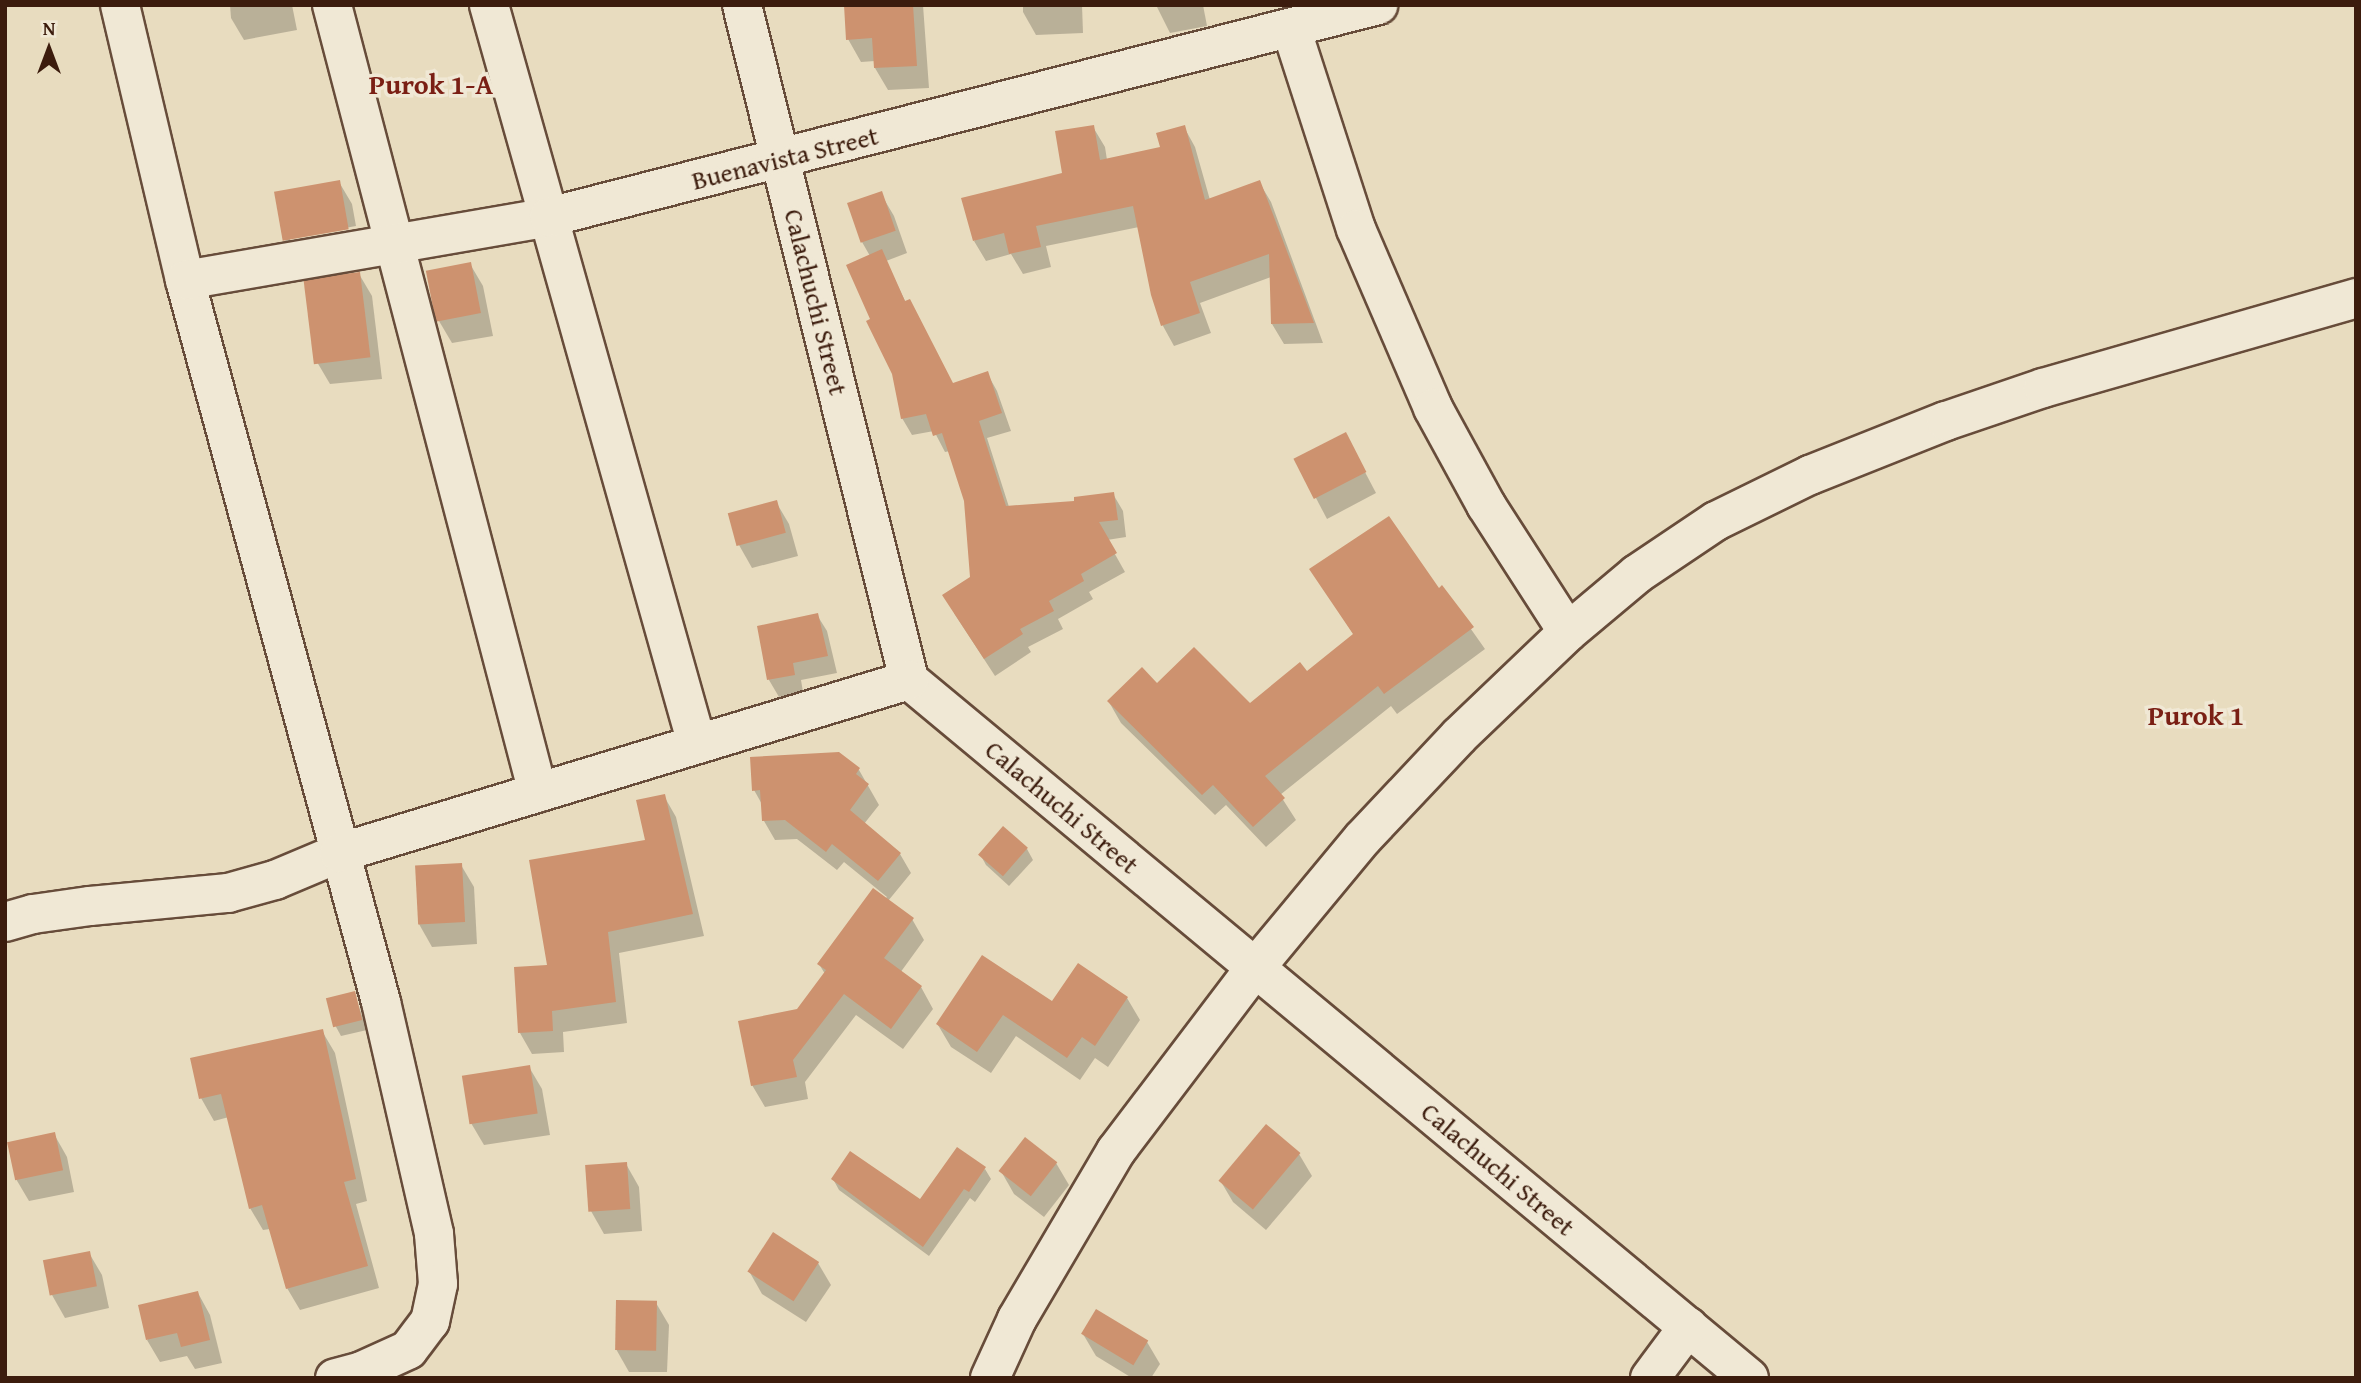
<!DOCTYPE html>
<style>
body{margin:0}
#map{position:relative;width:2361px;height:1383px;overflow:hidden;background:#e8dcbf;font-family:"Gentium Book Plus",serif}
div>[style]{position:absolute}
.shadow>*{inset:0;background:#0003}
.building>*{inset:0;background:#cd926f;transform-origin:0 0}
.roads{filter:drop-shadow(2px 0 #674c3a) drop-shadow(-2px 0 #674c3a) drop-shadow(0 2px #674c3a) drop-shadow(0 -2px #674c3a)}
.minor>*{height:38px;margin:-19px;padding:0 19px;transform-origin:19px;border-radius:19px;background:#f0e8d5}
span{translate:-50% -50%;white-space:nowrap;text-align:center;line-height:1.15;-webkit-text-stroke:7px #f0e8d5;paint-order:stroke}
.street-label{font-size:26px;color:#3c1c0d}
.neighbourhood-label{font-size:28px;color:#7a1f14;font-weight:700}
.frame{position:absolute;inset:0;border:7px solid #3c1c0d;pointer-events:none}
.north{position:absolute;left:14px;top:14px;width:70px;height:70px;-webkit-text-stroke:5px #f0e8d5;paint-order:stroke;rotate:0deg;font-size:19px;font-weight:700;line-height:28px;text-align:center;color:#3c1c0d}
.north::after{content:'';display:block;margin:auto;width:24px;height:32px;background:#3c1c0d;clip-path:polygon(50% 0,100% 100%,50% 72%,0 100%)}
</style>
<div id="map">
<div class="shadow">
<div style="clip-path:polygon(230px 5px,292px 5px,297px 30px,244px 40px,231px 18px)"></div>
<div style="clip-path:polygon(846px 5px,923px 5px,929px 88px,888px 90px,875px 68px,875px 61px,861px 62px,848px 39px)"></div>
<div style="clip-path:polygon(1023px 5px,1082px 5px,1083px 33px,1036px 35px,1023px 12px)"></div>
<div style="clip-path:polygon(1156px 5px,1203px 5px,1207px 26px,1170px 33px)"></div>
<div style="clip-path:polygon(1093px 127px,1105px 147px,1107px 160px,1162px 149px,1184px 127px,1195px 147px,1210px 200px,1259px 182px,1271px 202px,1323px 343px,1284px 344px,1272px 324px,1271px 277px,1200px 303px,1211px 333px,1174px 346px,1163px 326px,1152px 294px,1139px 227px,1046px 246px,1051px 267px,1023px 274px,1011px 254px,986px 261px,974px 241px,1064px 174px)"></div>
<div style="clip-path:polygon(339px 182px,352px 204px,356px 226px,290px 238px,290px 241px,357px 230px,361px 252px,297px 263px,285px 240px)"></div>
<div style="clip-path:polygon(881px 194px,894px 216px,907px 253px,886px 261px,906px 303px,953px 385px,987px 373px,997px 391px,1011px 431px,987px 438px,1009px 507px,1076px 502px,1113px 494px,1123px 511px,1126px 537px,1107px 540px,1125px 572px,1089px 592px,1093px 599px,1058px 619px,1063px 629px,1028px 647px,1031px 652px,995px 676px,954px 613px,972px 578px,966px 501px,950px 451px,945px 452px,934px 431px,912px 435px,902px 418px,894px 374px,872px 319px,870px 256px,862px 242px)"></div>
<div style="clip-path:polygon(470px 264px,483px 286px,493px 336px,452px 343px,439px 321px)"></div>
<div style="clip-path:polygon(359px 274px,372px 296px,382px 379px,330px 384px,317px 362px)"></div>
<div style="clip-path:polygon(1356px 455px,1376px 493px,1327px 519px,1296px 460px)"></div>
<div style="clip-path:polygon(776px 502px,789px 524px,798px 556px,752px 568px,739px 545px)"></div>
<div style="clip-path:polygon(1312px 570px,1439px 590px,1442px 588px,1485px 649px,1397px 714px,1391px 706px,1280px 795px,1296px 820px,1266px 847px,1226px 805px,1215px 815px,1121px 723px,1109px 702px,1157px 685px,1250px 705px,1306px 673px,1354px 635px)"></div>
<div style="clip-path:polygon(817px 615px,827px 631px,837px 673px,801px 680px,803px 692px,779px 697px,769px 680px,759px 627px)"></div>
<div style="clip-path:polygon(859px 770px,879px 805px,864px 824px,900px 854px,911px 873px,888px 901px,912px 919px,924px 940px,900px 973px,921px 987px,933px 1009px,903px 1049px,856px 1015px,805px 1082px,808px 1099px,765px 1107px,752px 1085px,798px 1011px,825px 974px,819px 964px,887px 897px,844px 862px,837px 870px,797px 839px,775px 840px,764px 821px,763px 806px,754px 790px)"></div>
<div style="clip-path:polygon(664px 796px,676px 817px,704px 936px,619px 953px,627px 1023px,563px 1032px,564px 1052px,532px 1054px,520px 1033px,549px 966px,647px 841px)"></div>
<div style="clip-path:polygon(1027px 849px,1033px 860px,1009px 886px,986px 865px,980px 854px)"></div>
<div style="clip-path:polygon(461px 865px,474px 887px,477px 944px,432px 947px,419px 924px)"></div>
<div style="clip-path:polygon(354px 993px,367px 1030px,341px 1036px,335px 1025px)"></div>
<div style="clip-path:polygon(1127px 998px,1140px 1020px,1108px 1067px,1095px 1058px,1080px 1080px,1016px 1036px,991px 1073px,951px 1047px,938px 1025px,1052px 1003px)"></div>
<div style="clip-path:polygon(322px 1031px,335px 1053px,367px 1201px,356px 1204px,379px 1288px,300px 1310px,287px 1288px,270px 1229px,263px 1230px,250px 1208px,229px 1117px,214px 1121px,201px 1098px)"></div>
<div style="clip-path:polygon(529px 1067px,542px 1089px,550px 1135px,484px 1145px,471px 1123px)"></div>
<div style="clip-path:polygon(54px 1134px,67px 1157px,74px 1192px,29px 1201px,16px 1179px)"></div>
<div style="clip-path:polygon(1299px 1154px,1312px 1176px,1266px 1230px,1233px 1202px,1220px 1180px)"></div>
<div style="clip-path:polygon(1056px 1163px,1069px 1185px,1044px 1217px,1014px 1194px,1001px 1171px)"></div>
<div style="clip-path:polygon(626px 1164px,639px 1187px,642px 1231px,604px 1234px,591px 1211px)"></div>
<div style="clip-path:polygon(985px 1169px,991px 1179px,975px 1202px,970px 1198px,929px 1256px,839px 1190px,833px 1179px,921px 1201px)"></div>
<div style="clip-path:polygon(89px 1253px,102px 1275px,109px 1308px,65px 1318px,52px 1295px)"></div>
<div style="clip-path:polygon(818px 1263px,831px 1285px,806px 1322px,762px 1294px,749px 1271px)"></div>
<div style="clip-path:polygon(198px 1293px,210px 1315px,222px 1363px,195px 1369px,187px 1356px,160px 1362px,147px 1340px)"></div>
<div style="clip-path:polygon(656px 1303px,669px 1325px,667px 1372px,629px 1372px,616px 1349px)"></div>
<div style="clip-path:polygon(1083px 1334px,1147px 1342px,1160px 1364px,1151px 1378px,1132px 1378px,1096px 1356px)"></div>
</div>
<div class="building">
<div style="clip-path:polygon(844px 5px,913px 5px,917px 66px,874px 68px,872px 38px,846px 40px)"></div>
<div style="clip-path:polygon(1094px 125px,1100px 160px,1160px 147px,1156px 133px,1185px 125px,1205px 200px,1260px 180px,1314px 323px,1271px 324px,1269px 254px,1190px 282px,1200px 313px,1161px 326px,1151px 295px,1133px 206px,1036px 226px,1041px 247px,1009px 254px,1004px 233px,973px 241px,961px 198px,1062px 173px,1055px 131px)"></div>
<div style="left:340px;top:180px;width:50px;height:67px;rotate:80deg"></div>
<div style="left:882px;top:191px;width:42px;height:37px;rotate:71deg"></div>
<div style="clip-path:polygon(882px 249px,905px 301px,910px 299px,953px 383px,988px 371px,1002px 413px,979px 421px,1006px 506px,1074px 501px,1074px 497px,1114px 492px,1118px 520px,1099px 522px,1117px 553px,1081px 574px,1084px 581px,1049px 601px,1054px 611px,1020px 629px,1023px 634px,984px 659px,942px 595px,970px 577px,964px 501px,942px 433px,933px 436px,926px 414px,901px 419px,892px 374px,866px 321px,870px 319px,846px 265px)"></div>
<div style="left:471px;top:262px;width:52px;height:46px;rotate:79deg"></div>
<div style="left:360px;top:272px;width:86px;height:57px;rotate:83deg"></div>
<div style="left:1346px;top:432px;width:45px;height:59px;rotate:63deg"></div>
<div style="left:777px;top:500px;width:34px;height:51px;rotate:75deg"></div>
<div style="clip-path:polygon(1389px 516px,1439px 588px,1442px 585px,1474px 627px,1384px 694px,1378px 686px,1265px 776px,1285px 798px,1253px 827px,1213px 785px,1202px 795px,1107px 701px,1142px 667px,1157px 683px,1194px 647px,1250px 703px,1300px 662px,1307px 671px,1353px 634px,1309px 569px)"></div>
<div style="clip-path:polygon(818px 613px,828px 656px,793px 663px,795px 675px,767px 680px,757px 626px)"></div>
<div style="clip-path:polygon(839px 752px,860px 768px,856px 774px,869px 784px,850px 810px,901px 853px,878px 881px,832px 844px,826px 852px,785px 820px,762px 821px,760px 790px,752px 791px,750px 757px)"></div>
<div style="clip-path:polygon(665px 794px,693px 914px,608px 932px,616px 1002px,552px 1011px,553px 1031px,518px 1033px,514px 967px,547px 965px,529px 860px,645px 840px,636px 800px)"></div>
<div style="left:1003px;top:826px;width:33px;height:38px;rotate:41deg"></div>
<div style="left:462px;top:863px;width:59px;height:47px;rotate:87deg"></div>
<div style="clip-path:polygon(873px 888px,914px 918px,884px 958px,922px 986px,891px 1029px,844px 994px,793px 1060px,797px 1077px,751px 1086px,738px 1021px,797px 1009px,826px 970px,817px 964px)"></div>
<div style="clip-path:polygon(982px 955px,1052px 1001px,1078px 963px,1128px 997px,1095px 1046px,1082px 1037px,1067px 1058px,1003px 1015px,977px 1052px,936px 1024px)"></div>
<div style="left:355px;top:991px;width:30px;height:30px;rotate:76deg"></div>
<div style="clip-path:polygon(323px 1029px,356px 1179px,344px 1182px,368px 1266px,286px 1289px,262px 1205px,249px 1209px,221px 1094px,199px 1099px,190px 1058px)"></div>
<div style="left:530px;top:1065px;width:49px;height:69px;rotate:81deg"></div>
<div style="left:1266px;top:1124px;width:45px;height:74px;rotate:40deg"></div>
<div style="left:55px;top:1132px;width:39px;height:49px;rotate:78deg"></div>
<div style="left:1025px;top:1137px;width:41px;height:43px;rotate:38deg"></div>
<div style="clip-path:polygon(957px 1147px,986px 1167px,969px 1192px,964px 1189px,923px 1247px,831px 1179px,850px 1151px,920px 1199px)"></div>
<div style="left:627px;top:1162px;width:47px;height:42px;rotate:86deg"></div>
<div style="left:773px;top:1232px;width:55px;height:47px;rotate:33deg"></div>
<div style="left:90px;top:1251px;width:36px;height:48px;rotate:79deg"></div>
<div style="clip-path:polygon(198px 1291px,210px 1340px,181px 1347px,177px 1333px,146px 1340px,138px 1305px)"></div>
<div style="left:616px;top:1300px;width:41px;height:50px;rotate:1deg"></div>
<div style="left:1096px;top:1309px;width:61px;height:29px;rotate:31deg"></div>
</div>
<div class="roads">
<div class="minor">
<div style="left:120px;top:5px;width:283px;rotate:76.7deg"></div>
<div style="left:185px;top:280px;width:748px;rotate:74.81deg"></div>
<div style="left:381px;top:1002px;width:238px;rotate:77.1deg"></div>
<div style="left:434px;top:1234px;width:50px;rotate:85.4deg"></div>
<div style="left:438px;top:1284px;width:38px;rotate:102deg"></div>
<div style="left:430px;top:1321px;width:36px;rotate:127deg"></div>
<div style="left:408px;top:1350px;width:51px;rotate:155.5deg"></div>
<div style="left:362px;top:1371px;width:28px;rotate:165deg"></div>
<div style="left:332px;top:5px;width:814px;rotate:75.35deg"></div>
<div style="left:489px;top:5px;width:768px;rotate:74.28deg"></div>
<div style="left:742px;top:5px;width:695px;rotate:76.1deg"></div>
<div style="left:909px;top:680px;width:1092px;rotate:39.72deg"></div>
<div style="left:1291px;top:28px;width:211px;rotate:72.1deg"></div>
<div style="left:1356px;top:229px;width:195px;rotate:66.7deg"></div>
<div style="left:1433px;top:408px;width:111px;rotate:61.3deg"></div>
<div style="left:1486px;top:505px;width:151px;rotate:57.2deg"></div>
<div style="left:185px;top:280px;width:369px;rotate:-9.8deg"></div>
<div style="left:549px;top:217px;width:856px;rotate:-14.34deg"></div>
<div style="left:5px;top:922px;width:29px;rotate:-16deg"></div>
<div style="left:33px;top:914px;width:58px;rotate:-8deg"></div>
<div style="left:90px;top:906px;width:139px;rotate:-5.4deg"></div>
<div style="left:228px;top:893px;width:49px;rotate:-15.5deg"></div>
<div style="left:275px;top:880px;width:69px;rotate:-22.9deg"></div>
<div style="left:339px;top:853px;width:596px;rotate:-16.88deg"></div>
<div style="left:990px;top:1378px;width:65px;rotate:-65.4deg"></div>
<div style="left:1017px;top:1319px;width:195px;rotate:-59.5deg"></div>
<div style="left:1116px;top:1151px;width:230px;rotate:-52.8deg"></div>
<div style="left:1255px;top:968px;width:169px;rotate:-50.3deg"></div>
<div style="left:1363px;top:838px;width:140px;rotate:-46.7deg"></div>
<div style="left:1459px;top:736px;width:151px;rotate:-43.7deg"></div>
<div style="left:1568px;top:632px;width:90px;rotate:-40deg"></div>
<div style="left:1637px;top:574px;width:95px;rotate:-33.9deg"></div>
<div style="left:1716px;top:521px;width:105px;rotate:-26.1deg"></div>
<div style="left:1810px;top:475px;width:146px;rotate:-21.7deg"></div>
<div style="left:1946px;top:421px;width:102px;rotate:-18.8deg"></div>
<div style="left:2043px;top:388px;width:326px;rotate:-16deg"></div>
<div style="left:1650px;top:1378px;width:64px;rotate:-53.3deg"></div>
</div>
</div>
<div class="street-label">
<span style="left:785px;top:158px;rotate:-14deg">Buenavista Street</span>
<span style="left:816px;top:302px;rotate:76deg">Calachuchi Street</span>
<span style="left:1062px;top:807px;rotate:40deg">Calachuchi Street</span>
<span style="left:1498px;top:1169px;rotate:40deg">Calachuchi Street</span>
</div>
<div class="neighbourhood-label">
<span style="left:431px;top:84px">Purok 1-A</span>
<span style="left:2196px;top:715px">Purok 1</span>
</div>
<div class="frame"></div>
<div class="north">N</div>
</div>
